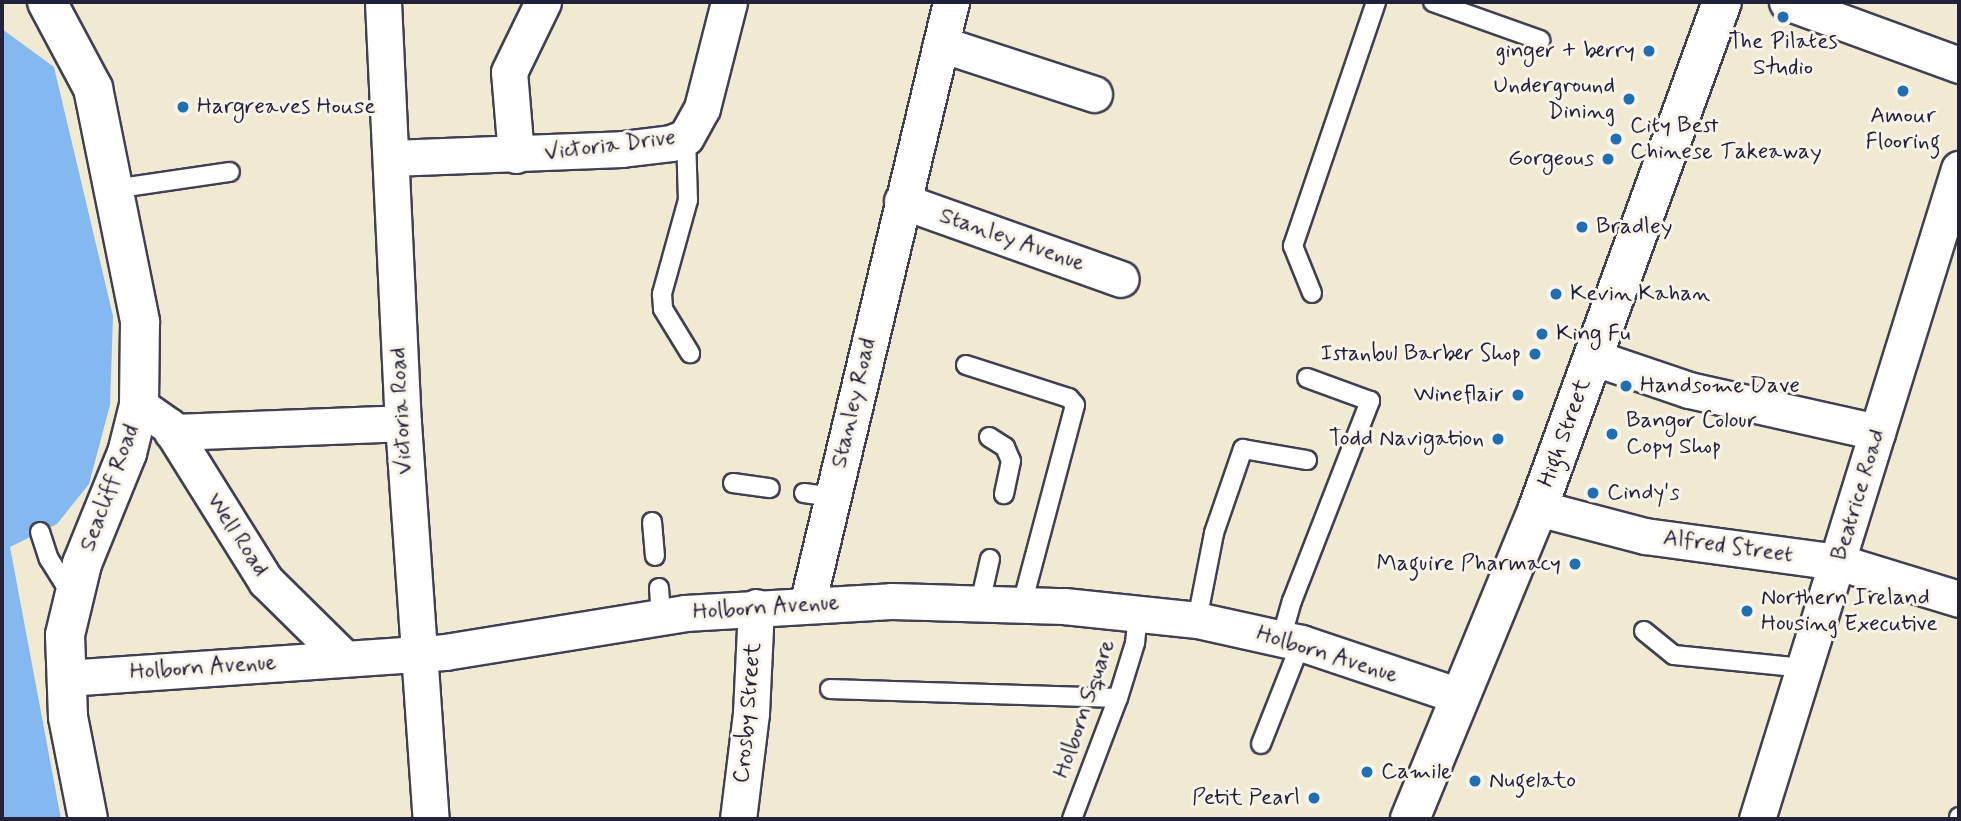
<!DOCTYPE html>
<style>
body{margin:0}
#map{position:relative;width:1961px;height:821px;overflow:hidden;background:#f0ead3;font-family:Mynerve,sans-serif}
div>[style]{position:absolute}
.water>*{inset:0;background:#83b8f1}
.roads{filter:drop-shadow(2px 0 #414052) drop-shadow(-2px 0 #414052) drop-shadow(0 2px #414052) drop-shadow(0 -2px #414052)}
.service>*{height:18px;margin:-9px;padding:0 9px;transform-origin:9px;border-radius:9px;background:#fff}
.minor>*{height:35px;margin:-17.5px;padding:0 17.5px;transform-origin:17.5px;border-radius:17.5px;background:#fff}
.tertiary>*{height:38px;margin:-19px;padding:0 19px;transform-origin:19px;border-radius:19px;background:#fff}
.secondary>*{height:38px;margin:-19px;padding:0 19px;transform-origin:19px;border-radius:19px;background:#fff}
.dots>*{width:19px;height:19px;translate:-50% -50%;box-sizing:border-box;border:4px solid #f7f3e8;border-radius:50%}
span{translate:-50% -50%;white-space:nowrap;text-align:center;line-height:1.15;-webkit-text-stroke:6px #f7f3e8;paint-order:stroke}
.poi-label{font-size:23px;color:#22223b}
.right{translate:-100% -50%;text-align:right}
.left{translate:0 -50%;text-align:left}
.street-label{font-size:23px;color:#22223b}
.frame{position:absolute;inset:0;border:4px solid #22223b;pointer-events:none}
</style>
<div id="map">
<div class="water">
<div style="clip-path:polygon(2px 29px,54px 67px,113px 316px,110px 405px,89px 484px,57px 524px,10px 547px,61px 819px,2px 819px)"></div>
</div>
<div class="roads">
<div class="service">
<div style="left:1433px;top:2px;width:114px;rotate:19.6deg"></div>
<div style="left:686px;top:137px;width:63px;rotate:88.2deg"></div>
<div style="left:688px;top:200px;width:98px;rotate:105.5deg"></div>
<div style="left:662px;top:294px;width:15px;rotate:86deg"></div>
<div style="left:663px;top:309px;width:52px;rotate:58.5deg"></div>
<div style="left:113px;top:189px;width:118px;rotate:-8.3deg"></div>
<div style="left:1312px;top:293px;width:51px;rotate:-112deg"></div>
<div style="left:1293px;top:246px;width:258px;rotate:-71.2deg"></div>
<div style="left:966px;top:365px;width:108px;rotate:17.8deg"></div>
<div style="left:1069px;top:398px;width:9px;rotate:49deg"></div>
<div style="left:1075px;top:405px;width:206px;rotate:104.9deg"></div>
<div style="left:989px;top:437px;width:19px;rotate:32deg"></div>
<div style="left:1005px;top:447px;width:15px;rotate:67deg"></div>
<div style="left:1011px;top:461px;width:34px;rotate:102deg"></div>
<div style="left:733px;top:483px;width:37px;rotate:8deg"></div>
<div style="left:804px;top:493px;width:29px;rotate:8deg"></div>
<div style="left:652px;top:522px;width:34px;rotate:85deg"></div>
<div style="left:40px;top:532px;width:28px;rotate:72deg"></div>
<div style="left:49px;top:559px;width:44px;rotate:58.1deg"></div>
<div style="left:659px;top:588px;width:28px;rotate:86deg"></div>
<div style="left:980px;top:603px;width:45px;rotate:-77.2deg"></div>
<div style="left:1197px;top:620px;width:89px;rotate:-78.9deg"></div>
<div style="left:1214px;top:533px;width:89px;rotate:-71deg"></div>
<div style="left:1243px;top:449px;width:65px;rotate:9.8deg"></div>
<div style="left:1644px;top:631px;width:38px;rotate:39deg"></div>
<div style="left:1674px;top:655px;width:132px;rotate:5.7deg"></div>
<div style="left:1281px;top:639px;width:40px;rotate:-74deg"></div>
<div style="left:1292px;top:601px;width:215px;rotate:-68.7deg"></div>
<div style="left:1370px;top:401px;width:67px;rotate:-159.9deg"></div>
<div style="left:830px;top:689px;width:288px;rotate:1.8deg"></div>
<div style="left:1261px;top:744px;width:109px;rotate:-68.4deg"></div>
<div style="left:1072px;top:819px;width:129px;rotate:-69.2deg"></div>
<div style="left:1118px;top:698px;width:58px;rotate:-72.8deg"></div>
<div style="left:1135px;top:643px;width:29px;rotate:-84deg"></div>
<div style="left:1959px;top:819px;width:2px;rotate:-90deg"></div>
</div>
<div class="minor">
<div style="left:383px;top:2px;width:421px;rotate:87.3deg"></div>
<div style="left:403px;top:423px;width:397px;rotate:86deg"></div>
<div style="left:1787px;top:2px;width:183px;rotate:20.1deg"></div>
<div style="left:941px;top:44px;width:161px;rotate:18.1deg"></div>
<div style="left:516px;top:155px;width:83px;rotate:-94.8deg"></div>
<div style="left:509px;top:72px;width:78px;rotate:-64.1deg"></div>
<div style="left:391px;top:158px;width:231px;rotate:-2.2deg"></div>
<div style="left:622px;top:149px;width:49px;rotate:-7deg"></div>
<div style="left:671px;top:143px;width:16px;rotate:-22deg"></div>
<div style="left:686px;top:137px;width:33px;rotate:-61deg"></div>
<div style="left:702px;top:108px;width:109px;rotate:-75.7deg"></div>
<div style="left:902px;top:201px;width:232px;rotate:19.6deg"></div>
<div style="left:1592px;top:357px;width:102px;rotate:18.8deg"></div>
<div style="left:1689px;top:390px;width:193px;rotate:12.6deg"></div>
<div style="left:139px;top:405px;width:37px;rotate:35deg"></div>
<div style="left:169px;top:426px;width:183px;rotate:58deg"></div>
<div style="left:266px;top:581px;width:110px;rotate:44.6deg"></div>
<div style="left:172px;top:432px;width:231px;rotate:-2.2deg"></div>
<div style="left:1538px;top:508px;width:111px;rotate:14.7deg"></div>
<div style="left:1645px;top:536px;width:195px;rotate:7.7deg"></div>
<div style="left:1838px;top:562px;width:127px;rotate:17deg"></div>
<div style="left:807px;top:605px;width:620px;rotate:-76.57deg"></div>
<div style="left:65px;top:678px;width:381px;rotate:-3.9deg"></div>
<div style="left:445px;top:652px;width:243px;rotate:-9.2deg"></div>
<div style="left:685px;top:613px;width:206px;rotate:-3.3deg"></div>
<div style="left:891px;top:601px;width:173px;rotate:1.7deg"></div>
<div style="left:1064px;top:606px;width:134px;rotate:6deg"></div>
<div style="left:1197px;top:620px;width:107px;rotate:12.5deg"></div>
<div style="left:1301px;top:643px;width:167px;rotate:18.5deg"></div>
<div style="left:738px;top:819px;width:107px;rotate:-83deg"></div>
<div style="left:751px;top:713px;width:106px;rotate:-87.3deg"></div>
<div style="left:1757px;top:819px;width:681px;rotate:-72.74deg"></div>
</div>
<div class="tertiary">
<div style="left:47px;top:2px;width:98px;rotate:61.9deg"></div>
<div style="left:93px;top:88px;width:239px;rotate:78.6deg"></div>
<div style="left:140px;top:322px;width:83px;rotate:90.7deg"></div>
<div style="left:139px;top:405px;width:49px;rotate:104deg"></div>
<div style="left:127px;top:453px;width:120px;rotate:112.1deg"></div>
<div style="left:82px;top:564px;width:73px;rotate:103.5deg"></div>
<div style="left:65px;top:635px;width:82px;rotate:87.9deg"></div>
<div style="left:68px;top:717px;width:104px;rotate:78.9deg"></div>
</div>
<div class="secondary">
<div style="left:1410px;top:819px;width:336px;rotate:-67.6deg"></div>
<div style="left:1538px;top:508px;width:538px;rotate:-70.02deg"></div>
</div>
</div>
<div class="dots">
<div style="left:1783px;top:17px;background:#1f6fb2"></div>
<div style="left:1649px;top:51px;background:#1f6fb2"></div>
<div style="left:1903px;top:91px;background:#1f6fb2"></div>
<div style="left:1629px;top:99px;background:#1f6fb2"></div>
<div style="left:183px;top:107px;background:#1f6fb2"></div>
<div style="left:1616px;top:139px;background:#1f6fb2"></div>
<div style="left:1608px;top:159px;background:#1f6fb2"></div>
<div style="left:1582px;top:227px;background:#1f6fb2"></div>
<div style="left:1556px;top:294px;background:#1f6fb2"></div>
<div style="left:1542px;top:334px;background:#1f6fb2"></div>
<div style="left:1535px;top:354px;background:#1f6fb2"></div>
<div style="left:1626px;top:386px;background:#1f6fb2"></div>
<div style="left:1518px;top:395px;background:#1f6fb2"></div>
<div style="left:1612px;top:434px;background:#1f6fb2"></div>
<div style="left:1498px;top:439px;background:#1f6fb2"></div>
<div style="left:1593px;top:493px;background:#1f6fb2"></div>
<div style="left:1575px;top:564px;background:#1f6fb2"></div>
<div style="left:1747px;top:611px;background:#1f6fb2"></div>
<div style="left:1367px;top:772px;background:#1f6fb2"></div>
<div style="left:1475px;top:781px;background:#1f6fb2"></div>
<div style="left:1314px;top:798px;background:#1f6fb2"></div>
</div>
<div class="poi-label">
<span style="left:1783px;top:55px">The Pilates<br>Studio</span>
<span class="right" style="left:1635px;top:51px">ginger + berry</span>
<span class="right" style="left:1615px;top:99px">Underground<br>Dining</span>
<span class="left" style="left:197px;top:107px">Hargreaves House</span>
<span style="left:1903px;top:129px">Amour<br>Flooring</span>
<span class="left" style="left:1630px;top:139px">City Best<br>Chinese Takeaway</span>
<span class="right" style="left:1594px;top:159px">Gorgeous</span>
<span class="left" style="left:1596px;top:227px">Bradley</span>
<span class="left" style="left:1570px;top:294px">Kevin Kahan</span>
<span class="left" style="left:1556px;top:334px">King Fu</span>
<span class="right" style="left:1521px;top:354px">Istanbul Barber Shop</span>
<span class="left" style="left:1640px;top:386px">Handsome Dave</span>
<span class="right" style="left:1504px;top:395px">Wineflair</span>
<span class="left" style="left:1626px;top:434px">Bangor Colour<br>Copy Shop</span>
<span class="right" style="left:1484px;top:439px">Todd Navigation</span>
<span class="left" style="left:1607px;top:493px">Cindy's</span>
<span class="right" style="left:1561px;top:564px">Maguire Pharmacy</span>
<span class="left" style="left:1761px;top:611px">Northern Ireland<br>Housing Executive</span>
<span class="left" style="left:1381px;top:772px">Camile</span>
<span class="left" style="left:1489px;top:781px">Nugelato</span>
<span class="right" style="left:1300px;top:798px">Petit Pearl</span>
</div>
<div class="street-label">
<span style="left:610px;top:146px;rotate:-7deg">Victoria Drive</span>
<span style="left:1012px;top:240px;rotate:19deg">Stanley Avenue</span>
<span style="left:854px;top:403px;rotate:-77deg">Stanley Road</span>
<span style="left:402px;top:411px;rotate:-93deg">Victoria Road</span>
<span style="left:1565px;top:433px;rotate:-70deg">High Street</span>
<span style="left:110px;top:488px;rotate:-70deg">Seacliff Road</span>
<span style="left:1859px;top:495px;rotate:-73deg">Beatrice Road</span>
<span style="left:237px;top:535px;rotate:57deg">Well Road</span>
<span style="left:1728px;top:547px;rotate:8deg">Alfred Street</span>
<span style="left:766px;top:608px;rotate:-4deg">Holborn Avenue</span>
<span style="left:1327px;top:655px;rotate:17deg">Holborn Avenue</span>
<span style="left:203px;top:668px;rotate:-4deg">Holborn Avenue</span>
<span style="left:1085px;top:709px;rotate:-71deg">Holborn Square</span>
<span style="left:748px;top:713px;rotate:-85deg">Crosby Street</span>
</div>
<div class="frame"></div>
</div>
